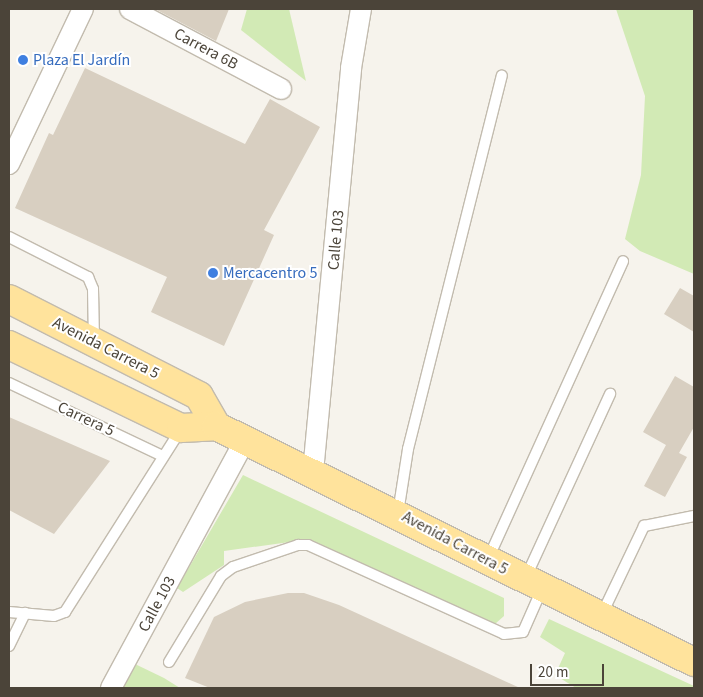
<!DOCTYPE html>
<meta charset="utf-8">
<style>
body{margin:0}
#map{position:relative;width:703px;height:697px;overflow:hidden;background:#f6f3ec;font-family:"Source Sans 3",sans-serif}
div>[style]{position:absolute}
.green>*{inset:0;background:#d2eab5}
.building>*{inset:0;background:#d8cfc1}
.roads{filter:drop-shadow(1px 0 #c2bbae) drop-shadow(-1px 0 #c2bbae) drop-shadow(0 1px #c2bbae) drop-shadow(0 -1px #c2bbae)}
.lane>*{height:10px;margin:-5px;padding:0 5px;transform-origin:5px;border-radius:5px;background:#fff}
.street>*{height:20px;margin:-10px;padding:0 10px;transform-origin:10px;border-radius:10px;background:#fff}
.primary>*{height:28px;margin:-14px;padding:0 14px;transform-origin:14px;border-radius:14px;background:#ffe39c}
.dots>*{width:14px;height:14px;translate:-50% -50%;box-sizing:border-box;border:2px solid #fff;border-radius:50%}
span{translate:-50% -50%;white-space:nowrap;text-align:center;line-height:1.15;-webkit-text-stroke:4px #fff;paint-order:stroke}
.street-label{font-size:16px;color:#4b4439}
.shop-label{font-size:16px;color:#366cbe}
.left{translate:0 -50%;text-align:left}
.frame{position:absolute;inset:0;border:10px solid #4b4439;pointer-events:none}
.scale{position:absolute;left:530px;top:664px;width:74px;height:22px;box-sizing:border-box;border:2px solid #4b4439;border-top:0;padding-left:6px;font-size:15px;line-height:18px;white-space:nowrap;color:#4b4439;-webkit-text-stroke:4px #fff;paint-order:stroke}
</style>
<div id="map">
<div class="green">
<div style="clip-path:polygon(247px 9px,289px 9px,306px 81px,241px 30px)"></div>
<div style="clip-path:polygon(616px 9px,694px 9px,694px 274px,640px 251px,625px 239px,641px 175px,645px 96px)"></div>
<div style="clip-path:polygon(243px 475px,504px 598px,504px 616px,495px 624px,304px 540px,224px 551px,224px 565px,183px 592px,177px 588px)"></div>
<div style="clip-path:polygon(549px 619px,694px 686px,694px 688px,576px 688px,555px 675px,565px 653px,540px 637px)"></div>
<div style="clip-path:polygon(135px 664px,164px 678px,180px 688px,119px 688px)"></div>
</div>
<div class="building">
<div style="clip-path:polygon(155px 9px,229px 9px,216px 41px)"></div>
<div style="clip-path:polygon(85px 68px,245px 144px,270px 99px,320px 127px,264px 230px,274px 235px,224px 346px,151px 312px,167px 277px,15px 208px,49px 133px,53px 135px)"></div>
<div style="clip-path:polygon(680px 288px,694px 296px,694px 332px,664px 314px)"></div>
<div style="clip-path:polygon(675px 376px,694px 387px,694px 427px,679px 453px,687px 457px,665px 497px,644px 486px,666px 445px,643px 432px)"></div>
<div style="clip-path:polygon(9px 417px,110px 461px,54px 534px,9px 510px)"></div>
<div style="clip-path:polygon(288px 593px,304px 593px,339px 605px,520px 688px,210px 688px,185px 678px,214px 617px,245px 602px)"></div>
</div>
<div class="roads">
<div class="lane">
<div style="left:9px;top:237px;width:89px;rotate:26.9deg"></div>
<div style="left:88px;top:277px;width:13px;rotate:67deg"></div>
<div style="left:93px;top:289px;width:52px;rotate:88.9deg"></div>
<div style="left:9px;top:383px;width:170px;rotate:25.4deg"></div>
<div style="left:398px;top:513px;width:65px;rotate:-81.1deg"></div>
<div style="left:408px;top:449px;width:385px;rotate:-75.9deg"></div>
<div style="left:488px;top:559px;width:327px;rotate:-65.6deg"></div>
<div style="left:525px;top:579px;width:204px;rotate:-65.3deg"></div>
<div style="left:9px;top:612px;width:45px;rotate:5.1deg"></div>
<div style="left:54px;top:616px;width:12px;rotate:-20deg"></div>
<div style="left:65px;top:612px;width:217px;rotate:-57.6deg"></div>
<div style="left:602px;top:614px;width:98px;rotate:-64.5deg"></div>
<div style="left:644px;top:526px;width:51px;rotate:-11.3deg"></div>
<div style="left:9px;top:646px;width:37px;rotate:-64deg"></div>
<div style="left:169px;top:662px;width:100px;rotate:-58.8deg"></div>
<div style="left:221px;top:576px;width:15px;rotate:-37deg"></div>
<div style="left:233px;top:567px;width:69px;rotate:-18.7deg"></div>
<div style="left:298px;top:545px;width:10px"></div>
<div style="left:308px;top:545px;width:215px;rotate:24.4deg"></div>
<div style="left:504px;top:634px;width:19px;rotate:-6deg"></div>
<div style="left:523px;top:632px;width:47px;rotate:-66.2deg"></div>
</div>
<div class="street">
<div style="left:130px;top:9px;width:171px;rotate:27.9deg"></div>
<div style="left:9px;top:164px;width:172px;rotate:-64.5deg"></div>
<div style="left:313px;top:472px;width:406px;rotate:-84.6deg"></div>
<div style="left:351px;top:68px;width:60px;rotate:-80.4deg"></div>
<div style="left:111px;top:688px;width:282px;rotate:-61.6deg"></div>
</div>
<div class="primary">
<div style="left:9px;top:299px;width:213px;rotate:27deg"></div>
<div style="left:199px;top:396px;width:34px;rotate:60deg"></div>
<div style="left:9px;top:345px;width:191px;rotate:25.8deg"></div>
<div style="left:181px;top:428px;width:35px;rotate:-3deg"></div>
<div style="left:216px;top:426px;width:533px;rotate:26.28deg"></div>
</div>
</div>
<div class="dots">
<div style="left:23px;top:60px;background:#3f7fe0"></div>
<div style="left:213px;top:273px;background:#3f7fe0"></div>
</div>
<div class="street-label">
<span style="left:206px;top:49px;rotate:28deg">Carrera 6B</span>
<span style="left:336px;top:240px;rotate:-85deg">Calle 103</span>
<span style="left:106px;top:348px;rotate:27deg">Avenida Carrera 5</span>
<span style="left:86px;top:419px;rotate:25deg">Carrera 5</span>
<span style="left:455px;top:543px;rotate:28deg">Avenida Carrera 5</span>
<span style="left:157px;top:604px;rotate:-62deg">Calle 103</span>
</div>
<div class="shop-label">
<span class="left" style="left:33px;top:60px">Plaza El Jardín</span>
<span class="left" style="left:223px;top:273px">Mercacentro 5</span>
</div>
<div class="frame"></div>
<div class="scale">20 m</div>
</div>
